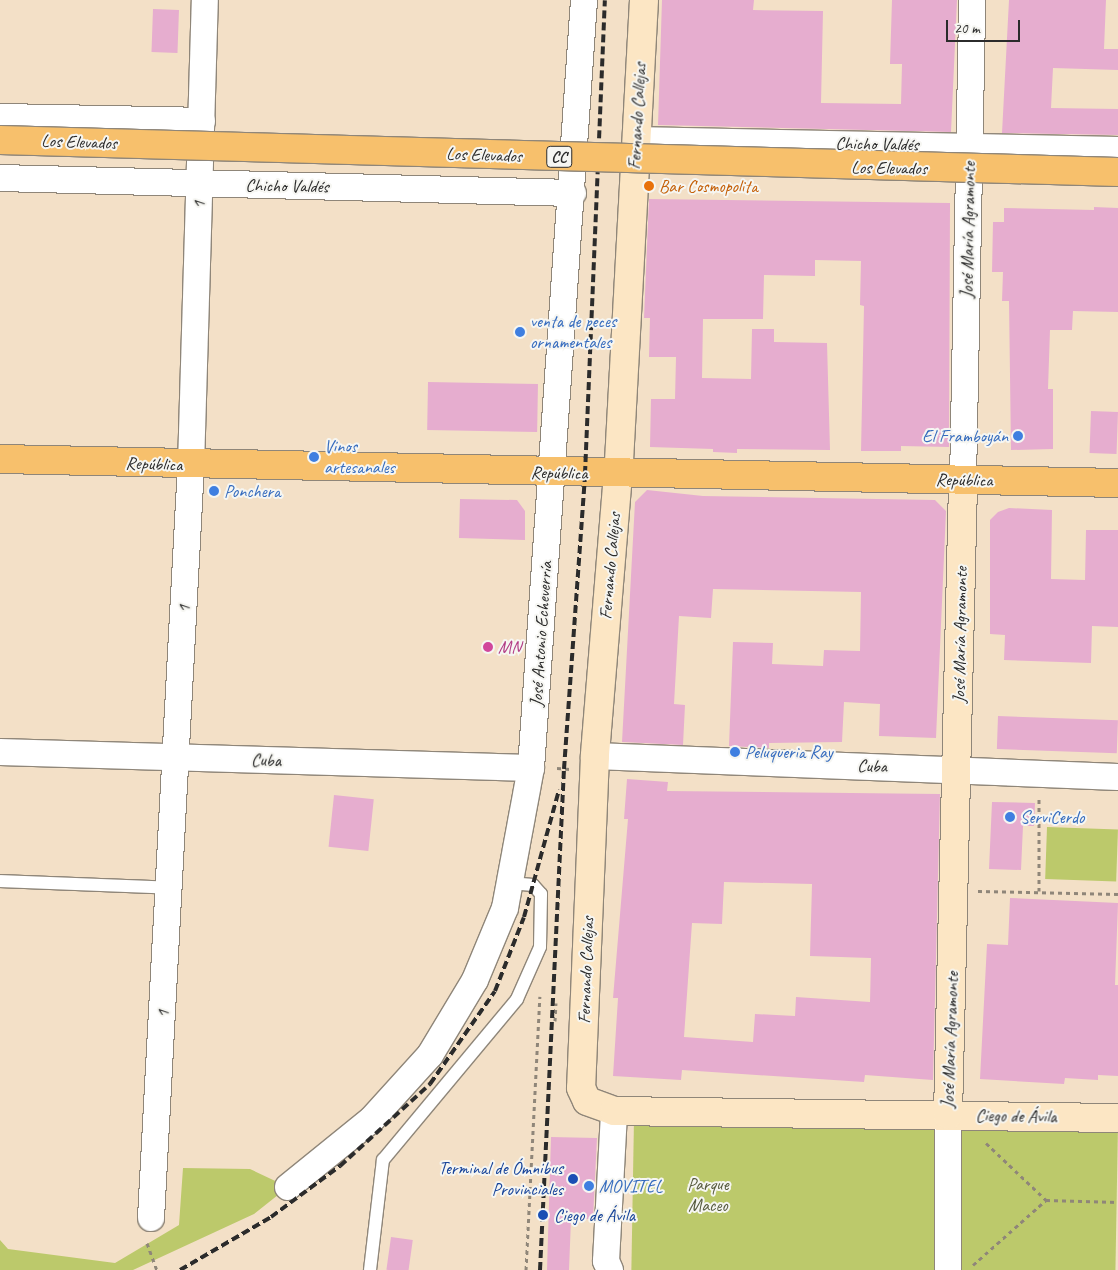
<!DOCTYPE html>
<meta charset="utf-8">
<style>
body{margin:0}
#map{position:relative;width:1118px;height:1270px;overflow:hidden;background:#f3e0c7;font-family:Caveat,sans-serif}
div>[style]{position:absolute}
.green>*{inset:0;background:#bcc96b;transform-origin:0 0}
.building>*{inset:0;background:#e6adcf;transform-origin:0 0}
.path>*{height:3px;margin-top:-1.5px;transform-origin:0;background:repeating-linear-gradient(90deg,#8f8679 0 4px,transparent 0 8px)}
.roads{filter:drop-shadow(1px 0 #8f8679) drop-shadow(-1px 0 #8f8679) drop-shadow(0 1px #8f8679) drop-shadow(0 -1px #8f8679)}
.lane>*{height:12px;margin:-6px;padding:0 6px;transform-origin:6px;border-radius:6px;background:#fff}
.street>*{height:26px;margin:-13px;padding:0 13px;transform-origin:13px;border-radius:13px;background:#fff}
.secondary>*{height:28px;margin:-14px;padding:0 14px;transform-origin:14px;border-radius:14px;background:#fce6c4}
.primary>*{height:28px;margin:-14px;padding:0 14px;transform-origin:14px;border-radius:14px;background:#f7c06c}
.rail>*{height:4px;margin-top:-2px;transform-origin:0;background:repeating-linear-gradient(90deg,#2b2b2b 0 8px,transparent 0 12px)}
.bridges{filter:drop-shadow(1px 0 #8f8679) drop-shadow(-1px 0 #8f8679) drop-shadow(0 1px #8f8679) drop-shadow(0 -1px #8f8679)}
.primary-bridge>*{height:28px;margin:-14px;padding:0 14px;transform-origin:14px;border-radius:14px;background:#f7c06c}
.dots>*{width:14px;height:14px;translate:-50% -50%;box-sizing:border-box;border:2px solid #f6f6f2;border-radius:50%}
span{translate:-50% -50%;white-space:nowrap;text-align:center;line-height:1.15;-webkit-text-stroke:4px #f6f6f2;paint-order:stroke}
.shield-label span{padding:1px 4px;background:#f6f6f2;border:1px solid;border-radius:4px;-webkit-text-stroke-width:0}
.shield-label{font-size:16px;color:#2b2b2b;font-weight:700}
.street-label{font-size:18px;color:#2b2b2b}
.food-label{font-size:18px;color:#c56008}
.left{translate:0 -50%;text-align:left}
.shop-label{font-size:18px;color:#366cbe}
.right{translate:-100% -50%;text-align:right}
.hotel-label{font-size:18px;color:#b23c85}
.transit-label{font-size:18px;color:#164399}
.park-label{font-size:18px;color:#565a3e}
.scale{position:absolute;left:946px;top:20px;width:74px;height:22px;box-sizing:border-box;border:2px solid #2b2b2b;border-top:0;padding-left:6px;font-size:15px;line-height:18px;white-space:nowrap;color:#2b2b2b;-webkit-text-stroke:4px #f6f6f2;paint-order:stroke}
</style>
<div id="map">
<div class="green">
<div style="left:1047px;top:827px;width:71px;height:52px;rotate:2deg"></div>
<div style="left:634px;top:1119px;width:484px;height:151px;rotate:1deg"></div>
<div style="clip-path:polygon(183px 1168px,250px 1169px,288px 1187px,254px 1214px,133px 1270px,0 1270px,0 1240px,8px 1249px,115px 1263px,179px 1225px)"></div>
</div>
<div class="building">
<div style="clip-path:polygon(662px 0,754px 0,753px 10px,823px 11px,821px 103px,901px 104px,902px 64px,890px 64px,892px 0,957px 0,951px 132px,658px 125px)"></div>
<div style="clip-path:polygon(1009px 0,1106px 0,1104px 49px,1118px 49px,1118px 70px,1053px 68px,1051px 108px,1118px 109px,1118px 135px,1002px 133px)"></div>
<div style="left:153px;top:9px;width:26px;height:43px;rotate:2deg"></div>
<div style="clip-path:polygon(649px 199px,950px 203px,949px 447px,901px 446px,901px 451px,861px 451px,864px 306px,860px 305px,861px 261px,815px 260px,815px 276px,764px 275px,763px 319px,703px 319px,702px 378px,751px 379px,752px 329px,774px 329px,774px 342px,827px 343px,830px 450px,737px 449px,737px 453px,713px 452px,713px 449px,650px 447px,651px 399px,675px 399px,676px 357px,649px 357px,650px 318px,644px 318px)"></div>
<div style="clip-path:polygon(1094px 207px,1118px 208px,1118px 312px,1073px 311px,1072px 330px,1050px 330px,1048px 389px,1053px 389px,1053px 449px,1011px 450px,1009px 301px,1002px 301px,1003px 272px,992px 272px,993px 222px,1004px 222px,1004px 208px,1094px 210px)"></div>
<div style="left:428px;top:382px;width:110px;height:48px;rotate:1deg"></div>
<div style="left:1091px;top:411px;width:27px;height:42px;rotate:2deg"></div>
<div style="clip-path:polygon(647px 490px,703px 496px,935px 500px,946px 511px,936px 738px,879px 736px,880px 704px,844px 702px,842px 742px,769px 743px,769px 748px,729px 746px,733px 642px,773px 643px,772px 664px,823px 666px,824px 650px,860px 651px,861px 592px,713px 589px,711px 618px,679px 616px,674px 704px,685px 705px,683px 745px,622px 742px,635px 502px)"></div>
<div style="clip-path:polygon(460px 499px,517px 500px,525px 511px,525px 540px,459px 538px)"></div>
<div style="clip-path:polygon(1009px 508px,1052px 510px,1051px 579px,1085px 580px,1086px 530px,1118px 530px,1118px 627px,1092px 626px,1091px 663px,1004px 660px,1005px 635px,990px 634px,990px 520px,998px 512px)"></div>
<div style="left:998px;top:716px;width:120px;height:33px;rotate:2deg"></div>
<div style="clip-path:polygon(evenodd,627px 779px,668px 782px,667px 791px,940px 794px,933px 1080px,865px 1075px,864px 1082px,682px 1070px,681px 1080px,613px 1076px,618px 998px,613px 998px,628px 819px,624px 819px,627px 779px,724px 882px,812px 884px,810px 956px,871px 958px,870px 1002px,796px 997px,795px 1016px,755px 1014px,753px 1042px,684px 1037px,692px 923px,722px 924px,724px 882px)"></div>
<div style="left:334px;top:795px;width:40px;height:52px;rotate:6deg"></div>
<div style="clip-path:polygon(992px 802px,1035px 803px,1034px 826px,1023px 826px,1021px 870px,989px 869px)"></div>
<div style="clip-path:polygon(1010px 898px,1118px 903px,1115px 985px,1118px 985px,1118px 1076px,1098px 1075px,1098px 1080px,1065px 1078px,1064px 1084px,980px 1079px,987px 944px,1008px 945px)"></div>
<div style="clip-path:polygon(551px 1137px,597px 1138px,593px 1219px,571px 1219px,569px 1270px,547px 1270px)"></div>
<div style="left:391px;top:1237px;width:22px;height:33px;rotate:8deg"></div>
</div>
<div class="path">
<div style="left:557px;top:768px;width:13px;rotate:4deg"></div>
<div style="left:978px;top:891px;width:140px;rotate:1.2deg"></div>
<div style="left:1039px;top:891px;width:92px;rotate:-90deg"></div>
<div style="left:555px;top:1021px;width:18px;rotate:-87deg"></div>
<div style="left:986px;top:1143px;width:83px;rotate:43.5deg"></div>
<div style="left:1046px;top:1200px;width:72px;rotate:1.6deg"></div>
<div style="left:147px;top:1243px;width:29px;rotate:70deg"></div>
<div style="left:973px;top:1265px;width:98px;rotate:-41.7deg"></div>
<div style="left:526px;top:1270px;width:274px;rotate:-87.1deg"></div>
</div>
<div class="roads">
<div class="lane">
<div style="left:0;top:881px;width:171px;rotate:2.3deg"></div>
<div style="left:370px;top:1270px;width:111px;rotate:-83.3deg"></div>
<div style="left:383px;top:1160px;width:209px;rotate:-50.2deg"></div>
<div style="left:517px;top:999px;width:57px;rotate:-66.1deg"></div>
<div style="left:540px;top:947px;width:53px;rotate:-88.9deg"></div>
<div style="left:541px;top:894px;width:12px;rotate:-132deg"></div>
<div style="left:533px;top:885px;width:23px;rotate:-175deg"></div>
</div>
<div class="street">
<div style="left:0;top:117px;width:202px;rotate:1.1deg"></div>
<div style="left:636px;top:140px;width:482px;rotate:1.2deg"></div>
<div style="left:0;top:178px;width:573px;rotate:1.5deg"></div>
<div style="left:963px;top:481px;width:481px;rotate:-88.9deg"></div>
<div style="left:0;top:752px;width:531px;rotate:1.73deg"></div>
<div style="left:595px;top:756px;width:523px;rotate:2.3deg"></div>
<div style="left:948px;top:1115px;width:155px;rotate:90deg"></div>
<div style="left:288px;top:1187px;width:108px;rotate:-39deg"></div>
<div style="left:372px;top:1119px;width:86px;rotate:-47.8deg"></div>
<div style="left:430px;top:1055px;width:87px;rotate:-59deg"></div>
<div style="left:475px;top:980px;width:78px;rotate:-67.4deg"></div>
<div style="left:505px;top:908px;width:142px;rotate:-79.5deg"></div>
<div style="left:531px;top:768px;width:770px;rotate:-86.05deg"></div>
<div style="left:151px;top:1218px;width:753px;rotate:-86.96deg"></div>
<div style="left:191px;top:466px;width:466px;rotate:-88.3deg"></div>
<div style="left:610px;top:1270px;width:10px;rotate:-114deg"></div>
<div style="left:606px;top:1261px;width:150px;rotate:-86.9deg"></div>
</div>
<div class="secondary">
<div style="left:644px;top:0;width:475px;rotate:93.1deg"></div>
<div style="left:618px;top:474px;width:283px;rotate:94.7deg"></div>
<div style="left:595px;top:756px;width:332px;rotate:92.4deg"></div>
<div style="left:581px;top:1088px;width:14px;rotate:65deg"></div>
<div style="left:587px;top:1101px;width:29px;rotate:20deg"></div>
<div style="left:614px;top:1111px;width:504px;rotate:0.8deg"></div>
<div style="left:948px;top:1115px;width:634px;rotate:-88.64deg"></div>
</div>
<div class="primary">
<div style="left:0;top:459px;width:1118px;rotate:1.23deg"></div>
</div>
</div>
<div class="rail">
<div style="left:180px;top:1270px;width:105px;rotate:-30.2deg"></div>
<div style="left:271px;top:1217px;width:86px;rotate:-36.5deg"></div>
<div style="left:340px;top:1166px;width:122px;rotate:-42.3deg"></div>
<div style="left:430px;top:1084px;width:113px;rotate:-55deg"></div>
<div style="left:495px;top:991px;width:79px;rotate:-68.6deg"></div>
<div style="left:524px;top:917px;width:132px;rotate:-74.6deg"></div>
<div style="left:540px;top:1270px;width:502px;rotate:-87.26deg"></div>
<div style="left:564px;top:769px;width:296px;rotate:-85.9deg"></div>
<div style="left:585px;top:474px;width:474px;rotate:-87.6deg"></div>
</div>
<div class="bridges">
<div class="primary-bridge">
<div style="left:0;top:140px;width:1118px;rotate:1.64deg"></div>
</div>
</div>
<div class="dots">
<div style="left:649px;top:186px;background:#e8710a"></div>
<div style="left:520px;top:332px;background:#3f7fe0"></div>
<div style="left:1018px;top:436px;background:#3f7fe0"></div>
<div style="left:314px;top:457px;background:#3f7fe0"></div>
<div style="left:214px;top:491px;background:#3f7fe0"></div>
<div style="left:488px;top:647px;background:#d1479c"></div>
<div style="left:735px;top:752px;background:#3f7fe0"></div>
<div style="left:1010px;top:817px;background:#3f7fe0"></div>
<div style="left:573px;top:1179px;background:#1a4fb4"></div>
<div style="left:589px;top:1186px;background:#3f7fe0"></div>
<div style="left:543px;top:1215px;background:#1a4fb4"></div>
</div>
<div class="shield-label">
<span style="left:559px;top:157px">CC</span>
</div>
<div class="street-label">
<span style="left:637px;top:116px;rotate:-87deg">Fernando Callejas</span>
<span style="left:79px;top:142px;rotate:2deg">Los Elevados</span>
<span style="left:877px;top:144px;rotate:1deg">Chicho Valdés</span>
<span style="left:484px;top:155px;rotate:2deg">Los Elevados</span>
<span style="left:889px;top:168px;rotate:1deg">Los Elevados</span>
<span style="left:287px;top:186px;rotate:1deg">Chicho Valdés</span>
<span style="left:199px;top:205px;rotate:-88deg">1</span>
<span style="left:968px;top:230px;rotate:-89deg">José María Agramonte</span>
<span style="left:154px;top:464px;rotate:2deg">República</span>
<span style="left:559px;top:473px;rotate:1deg">República</span>
<span style="left:964px;top:480px;rotate:1deg">República</span>
<span style="left:610px;top:566px;rotate:-85deg">Fernando Callejas</span>
<span style="left:184px;top:609px;rotate:-87deg">1</span>
<span style="left:541px;top:634px;rotate:-86deg">José Antonio Echeverría</span>
<span style="left:960px;top:635px;rotate:-89deg">José María Agramonte</span>
<span style="left:266px;top:760px;rotate:2deg">Cuba</span>
<span style="left:872px;top:766px;rotate:2deg">Cuba</span>
<span style="left:586px;top:970px;rotate:-88deg">Fernando Callejas</span>
<span style="left:163px;top:1014px;rotate:-87deg">1</span>
<span style="left:950px;top:1040px;rotate:-88deg">José María Agramonte</span>
<span style="left:1016px;top:1116px;rotate:1deg">Ciego de Ávila</span>
</div>
<div class="food-label">
<span class="left" style="left:659px;top:186px">Bar Cosmopolita</span>
</div>
<div class="shop-label">
<span class="left" style="left:530px;top:332px">venta de peces<br>ornamentales</span>
<span class="right" style="left:1008px;top:436px">El Framboyán</span>
<span class="left" style="left:324px;top:457px">Vinos<br>artesanales</span>
<span class="left" style="left:224px;top:491px">Ponchera</span>
<span class="left" style="left:745px;top:752px">Peluqueria Ray</span>
<span class="left" style="left:1020px;top:817px">ServiCerdo</span>
<span class="left" style="left:599px;top:1186px">MOVITEL</span>
</div>
<div class="hotel-label">
<span class="left" style="left:498px;top:647px">MN</span>
</div>
<div class="transit-label">
<span class="right" style="left:563px;top:1179px">Terminal de Ómnibus<br>Provinciales</span>
<span class="left" style="left:554px;top:1215px">Ciego de Ávila</span>
</div>
<div class="park-label">
<span style="left:708px;top:1195px">Parque<br>Maceo</span>
</div>
<div class="scale">20 m</div>
</div>
